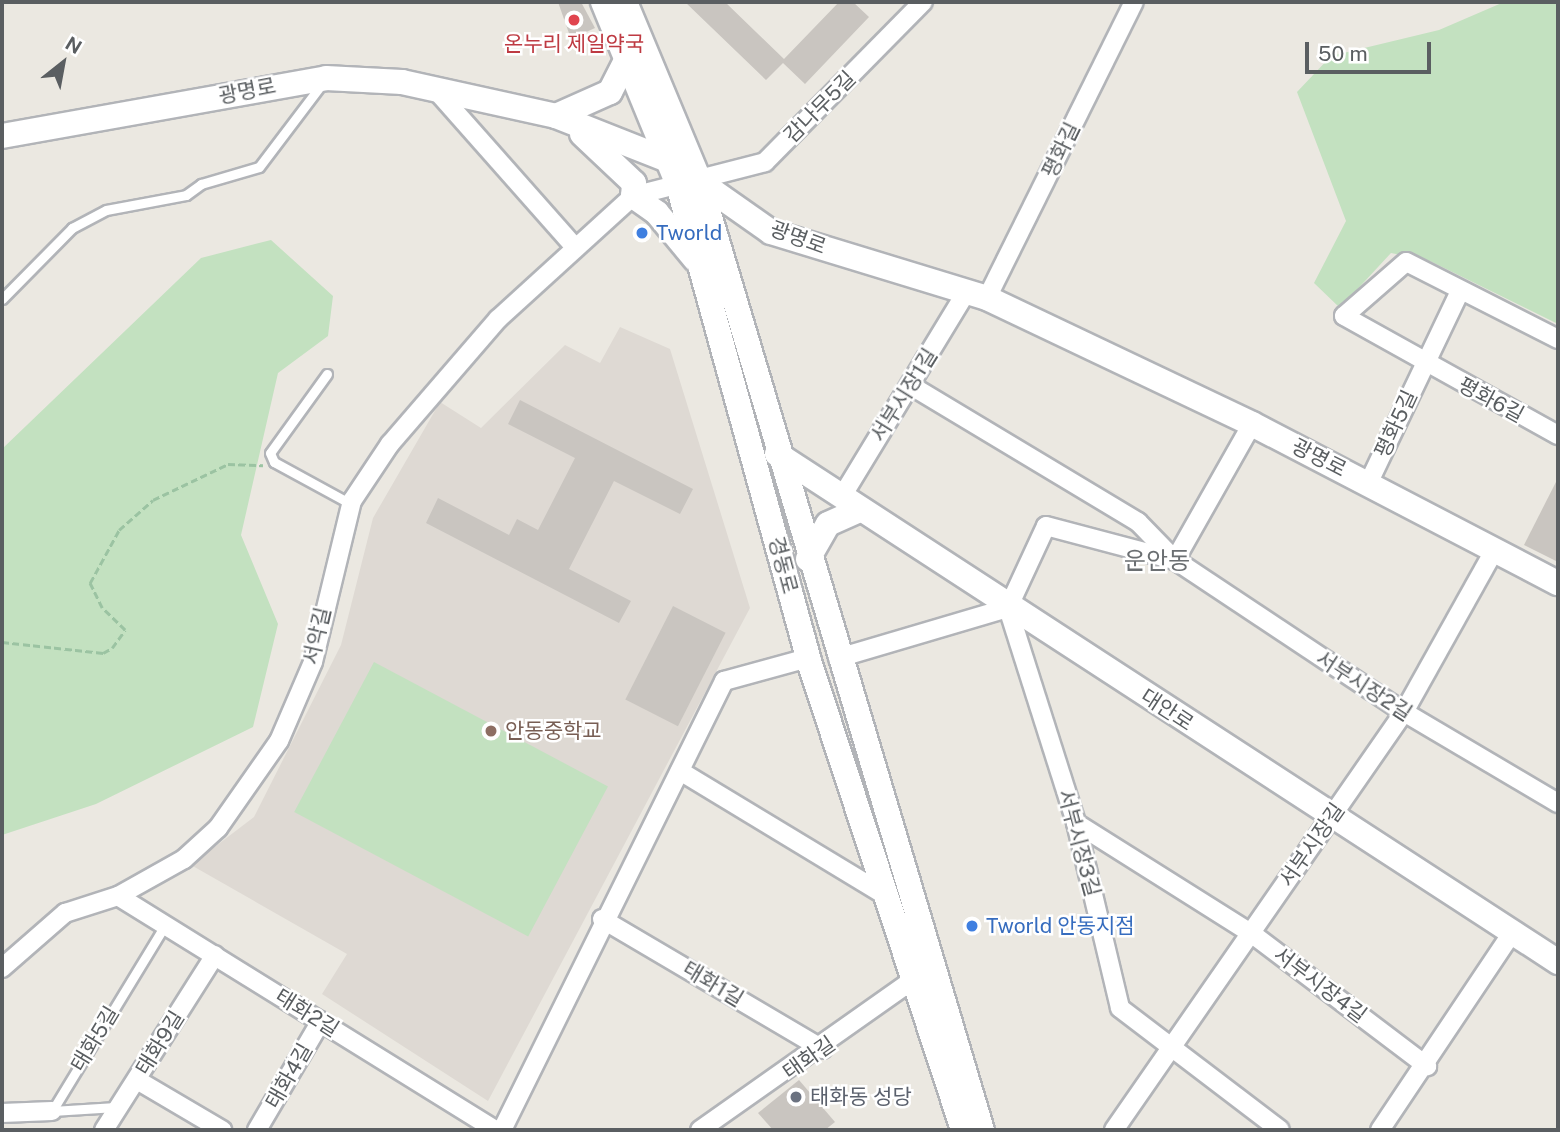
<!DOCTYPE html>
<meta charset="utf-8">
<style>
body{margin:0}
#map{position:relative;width:1560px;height:1132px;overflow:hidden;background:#ebe8e1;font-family:"Public Sans","Noto Sans KR",sans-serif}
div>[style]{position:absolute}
.education>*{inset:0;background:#ded9d3}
.green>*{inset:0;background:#c3e1c0;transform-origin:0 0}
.building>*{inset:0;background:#c9c5c0;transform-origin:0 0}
.path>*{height:2.5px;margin-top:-1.25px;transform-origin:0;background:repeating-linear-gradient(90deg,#9bc3a2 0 7px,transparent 0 10.5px)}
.roads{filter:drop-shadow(2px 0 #b2b4b8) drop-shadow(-2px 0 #b2b4b8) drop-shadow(0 2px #b2b4b8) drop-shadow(0 -2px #b2b4b8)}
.lane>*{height:9px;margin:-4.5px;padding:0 4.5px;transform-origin:4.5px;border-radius:4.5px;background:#fff}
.street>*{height:18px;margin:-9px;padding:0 9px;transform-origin:9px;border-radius:9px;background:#fff}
.secondary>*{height:24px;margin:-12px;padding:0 12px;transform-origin:12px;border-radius:12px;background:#fff}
.dots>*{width:19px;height:19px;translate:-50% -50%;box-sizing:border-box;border:4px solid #fff;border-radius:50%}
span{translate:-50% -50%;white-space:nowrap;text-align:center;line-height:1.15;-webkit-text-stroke:5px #fff;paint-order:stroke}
.health-label{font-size:21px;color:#be3a42}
.street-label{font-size:21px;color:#5a5e61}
.shop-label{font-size:21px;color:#366cbe}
.left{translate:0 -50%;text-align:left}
.education-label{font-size:21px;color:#785e54}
.worship-label{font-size:21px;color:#5b616d}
.quarter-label{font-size:24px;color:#6b6f72}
.frame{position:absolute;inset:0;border:4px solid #5a5e61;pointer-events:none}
.north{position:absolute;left:28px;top:28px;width:70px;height:70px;-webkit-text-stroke:5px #fff;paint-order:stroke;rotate:31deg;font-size:19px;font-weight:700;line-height:28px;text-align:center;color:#5a5e61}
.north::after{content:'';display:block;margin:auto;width:24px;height:32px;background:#5a5e61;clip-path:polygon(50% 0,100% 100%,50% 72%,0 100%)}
.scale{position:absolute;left:1305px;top:42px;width:126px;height:32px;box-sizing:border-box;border:4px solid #5a5e61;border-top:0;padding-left:9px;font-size:21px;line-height:24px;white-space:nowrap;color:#5a5e61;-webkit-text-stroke:5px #fff;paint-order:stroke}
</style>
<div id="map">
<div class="education">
<div style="clip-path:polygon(620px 327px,670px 349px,750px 608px,488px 1101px,322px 994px,347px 954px,191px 865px,254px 817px,341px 645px,373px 518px,440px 402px,481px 428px,565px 345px,600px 363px)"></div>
</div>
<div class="green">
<div style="clip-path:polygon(1504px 2px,1558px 2px,1558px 324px,1430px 261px,1391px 253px,1340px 308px,1314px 283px,1346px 221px,1297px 92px,1331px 56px,1439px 30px)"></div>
<div style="clip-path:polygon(271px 240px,333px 296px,328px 336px,278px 373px,241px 535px,278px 624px,253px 727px,96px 804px,2px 835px,2px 449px,201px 258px)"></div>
<div style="left:374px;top:662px;width:265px;height:170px;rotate:28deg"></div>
</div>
<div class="building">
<div style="clip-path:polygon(558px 2px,581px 2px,595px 28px,571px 39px)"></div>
<div style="clip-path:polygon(685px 2px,725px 2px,784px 59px,839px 2px,853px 2px,869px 17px,805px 84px,783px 63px,766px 80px)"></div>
<div style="clip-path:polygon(520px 400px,693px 489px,680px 514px,614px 481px,569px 569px,631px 601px,619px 623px,426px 523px,438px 498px,509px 535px,517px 519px,538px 530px,575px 458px,508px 424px)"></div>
<div style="clip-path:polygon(1558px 478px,1558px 562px,1524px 545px)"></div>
<div style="left:673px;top:606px;width:59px;height:105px;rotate:27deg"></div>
<div style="clip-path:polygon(799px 1080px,835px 1122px,825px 1130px,773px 1130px,758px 1113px)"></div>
</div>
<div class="path">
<div style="left:2px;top:642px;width:102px;rotate:6.2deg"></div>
<div style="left:103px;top:653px;width:10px;rotate:-29deg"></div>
<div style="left:112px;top:648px;width:22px;rotate:-54deg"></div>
<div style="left:125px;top:630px;width:32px;rotate:-136deg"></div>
<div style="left:102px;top:608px;width:28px;rotate:-116deg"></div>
<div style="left:90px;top:583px;width:60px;rotate:-61.3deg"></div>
<div style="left:119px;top:530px;width:45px;rotate:-41.4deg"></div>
<div style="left:153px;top:500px;width:83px;rotate:-25.6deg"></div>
<div style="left:228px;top:464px;width:35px;rotate:2deg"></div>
</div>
<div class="roads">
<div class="lane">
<div style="left:2px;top:299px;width:100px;rotate:-45.4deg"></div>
<div style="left:72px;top:228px;width:38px;rotate:-28deg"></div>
<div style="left:106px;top:210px;width:81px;rotate:-10.6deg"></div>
<div style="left:186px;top:195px;width:19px;rotate:-36deg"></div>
<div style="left:201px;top:184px;width:60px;rotate:-16.3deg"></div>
<div style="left:259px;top:167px;width:103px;rotate:-52.9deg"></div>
<div style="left:327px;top:374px;width:97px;rotate:125.8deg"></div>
<div style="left:270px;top:453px;width:10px;rotate:66deg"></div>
<div style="left:274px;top:462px;width:88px;rotate:28.6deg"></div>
<div style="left:52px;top:1111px;width:218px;rotate:-58.7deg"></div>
<div style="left:52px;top:1111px;width:64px;rotate:-3.6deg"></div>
</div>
<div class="street">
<div style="left:435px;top:89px;width:211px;rotate:48.5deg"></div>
<div style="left:987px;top:298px;width:330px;rotate:-63.6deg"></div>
<div style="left:1558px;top:339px;width:170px;rotate:-153.1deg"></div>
<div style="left:1406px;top:262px;width:82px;rotate:138.9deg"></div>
<div style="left:1344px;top:316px;width:245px;rotate:29.1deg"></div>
<div style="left:910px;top:385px;width:266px;rotate:31deg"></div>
<div style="left:1138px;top:522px;width:53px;rotate:45.8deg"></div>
<div style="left:1175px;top:560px;width:156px;rotate:-60.5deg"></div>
<div style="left:1368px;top:484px;width:214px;rotate:-64.5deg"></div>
<div style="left:841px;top:498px;width:242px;rotate:-58.7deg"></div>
<div style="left:1008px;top:608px;width:90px;rotate:-65.1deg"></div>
<div style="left:1046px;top:526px;width:133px;rotate:14.8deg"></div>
<div style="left:1175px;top:560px;width:275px;rotate:33.6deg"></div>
<div style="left:1404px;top:712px;width:179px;rotate:30.6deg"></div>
<div style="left:1008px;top:608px;width:225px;rotate:72.4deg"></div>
<div style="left:1076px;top:823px;width:190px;rotate:76.6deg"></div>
<div style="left:1120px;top:1008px;width:201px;rotate:37.3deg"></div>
<div style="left:838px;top:658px;width:177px;rotate:-16.4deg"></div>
<div style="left:680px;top:771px;width:243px;rotate:31.2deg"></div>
<div style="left:1076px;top:823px;width:207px;rotate:32.2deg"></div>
<div style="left:1251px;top:933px;width:221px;rotate:37.1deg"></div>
<div style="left:118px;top:896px;width:444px;rotate:31.8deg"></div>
<div style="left:602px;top:919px;width:256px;rotate:30.5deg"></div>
<div style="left:2px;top:968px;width:84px;rotate:-41.1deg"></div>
<div style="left:65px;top:913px;width:56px;rotate:-17.8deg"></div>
<div style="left:118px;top:896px;width:76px;rotate:-29.3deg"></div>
<div style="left:184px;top:859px;width:46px;rotate:-42.4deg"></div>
<div style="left:218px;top:828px;width:106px;rotate:-55deg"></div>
<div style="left:279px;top:741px;width:86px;rotate:-66.7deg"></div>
<div style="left:313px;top:662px;width:166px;rotate:-76.4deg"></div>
<div style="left:352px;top:501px;width:69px;rotate:-56.3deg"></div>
<div style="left:390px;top:444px;width:165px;rotate:-49.2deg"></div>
<div style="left:498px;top:319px;width:183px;rotate:-42.3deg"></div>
<div style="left:633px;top:196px;width:136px;rotate:-14.4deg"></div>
<div style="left:765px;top:162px;width:225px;rotate:-45.4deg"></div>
<div style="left:137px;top:1080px;width:99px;rotate:30.5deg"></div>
<div style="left:2px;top:1113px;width:50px;rotate:-2.3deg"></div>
<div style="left:104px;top:1130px;width:207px;rotate:-57.6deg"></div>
<div style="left:257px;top:1130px;width:126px;rotate:-59.6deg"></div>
<div style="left:502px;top:1130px;width:501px;rotate:-63.69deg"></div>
<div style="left:724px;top:681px;width:87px;rotate:-15.3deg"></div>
<div style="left:700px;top:1130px;width:261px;rotate:-35.2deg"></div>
<div style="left:1114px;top:1130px;width:509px;rotate:-55.25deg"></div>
<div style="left:1404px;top:712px;width:187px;rotate:-60.8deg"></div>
<div style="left:1380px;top:1130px;width:237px;rotate:-56.2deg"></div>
</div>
<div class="secondary">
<div style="left:603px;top:2px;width:198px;rotate:67.7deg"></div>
<div style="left:678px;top:185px;width:491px;rotate:74.6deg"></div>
<div style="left:808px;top:658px;width:497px;rotate:71.8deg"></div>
<div style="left:625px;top:2px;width:190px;rotate:67.4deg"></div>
<div style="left:698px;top:177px;width:994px;rotate:73.41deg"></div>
<div style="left:556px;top:116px;width:59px;rotate:-24deg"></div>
<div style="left:610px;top:92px;width:37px;rotate:-63deg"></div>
<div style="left:582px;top:134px;width:71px;rotate:43.3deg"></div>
<div style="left:634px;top:183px;width:13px;rotate:94deg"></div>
<div style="left:633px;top:196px;width:29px;rotate:35deg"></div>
<div style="left:657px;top:213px;width:60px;rotate:50.4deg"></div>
<div style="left:2px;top:136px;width:329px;rotate:-10.1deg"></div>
<div style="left:326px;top:78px;width:76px;rotate:3deg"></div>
<div style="left:402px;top:82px;width:158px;rotate:12.4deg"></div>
<div style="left:556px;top:116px;width:123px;rotate:21.5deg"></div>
<div style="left:670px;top:161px;width:123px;rotate:35.1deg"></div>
<div style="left:771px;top:232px;width:226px;rotate:17deg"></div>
<div style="left:987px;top:298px;width:293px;rotate:25.4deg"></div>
<div style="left:1252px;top:424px;width:345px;rotate:27.5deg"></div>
<div style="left:777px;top:454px;width:932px;rotate:33.04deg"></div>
<div style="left:808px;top:559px;width:40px;rotate:-60.3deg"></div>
<div style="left:828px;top:524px;width:35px;rotate:-24deg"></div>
</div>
</div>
<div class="dots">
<div style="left:574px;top:20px;background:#e0444e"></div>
<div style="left:642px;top:233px;background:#3f7fe0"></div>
<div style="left:491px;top:731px;background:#8d6e63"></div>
<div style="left:972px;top:926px;background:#3f7fe0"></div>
<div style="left:796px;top:1097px;background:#6b7280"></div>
</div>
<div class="health-label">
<span style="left:574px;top:44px">온누리 제일약국</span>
</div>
<div class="street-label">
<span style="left:247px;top:91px;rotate:-11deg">광명로</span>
<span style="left:820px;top:107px;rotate:-45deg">감나무5길</span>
<span style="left:1061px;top:150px;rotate:-64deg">평화길</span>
<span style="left:798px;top:238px;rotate:20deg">광명로</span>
<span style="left:904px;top:395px;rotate:-58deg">서부시장1길</span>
<span style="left:1491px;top:400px;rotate:28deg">평화6길</span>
<span style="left:1396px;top:424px;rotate:-65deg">평화5길</span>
<span style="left:1319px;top:458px;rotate:27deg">광명로</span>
<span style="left:783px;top:565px;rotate:75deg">경동로</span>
<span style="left:317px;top:636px;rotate:-77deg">서악길</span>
<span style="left:1364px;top:686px;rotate:33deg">서부시장2길</span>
<span style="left:1167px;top:710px;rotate:33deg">대안로</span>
<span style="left:1079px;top:843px;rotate:75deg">서부시장3길</span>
<span style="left:1312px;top:845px;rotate:-55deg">서부시장길</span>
<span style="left:713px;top:984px;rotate:31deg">태화1길</span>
<span style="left:1320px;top:985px;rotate:37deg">서부시장4길</span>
<span style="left:307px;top:1013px;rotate:32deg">태화2길</span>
<span style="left:95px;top:1039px;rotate:-59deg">태화5길</span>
<span style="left:160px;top:1043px;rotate:-58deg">태화9길</span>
<span style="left:809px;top:1058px;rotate:-35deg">태화길</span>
<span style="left:289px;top:1076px;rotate:-60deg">태화4길</span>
</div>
<div class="shop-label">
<span class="left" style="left:656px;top:233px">Tworld</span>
<span class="left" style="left:986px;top:926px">Tworld 안동지점</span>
</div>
<div class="education-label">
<span class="left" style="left:505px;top:731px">안동중학교</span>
</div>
<div class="worship-label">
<span class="left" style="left:810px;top:1097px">태화동 성당</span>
</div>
<div class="quarter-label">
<span style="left:1157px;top:561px">운안동</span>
</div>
<div class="frame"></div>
<div class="north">N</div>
<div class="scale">50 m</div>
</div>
